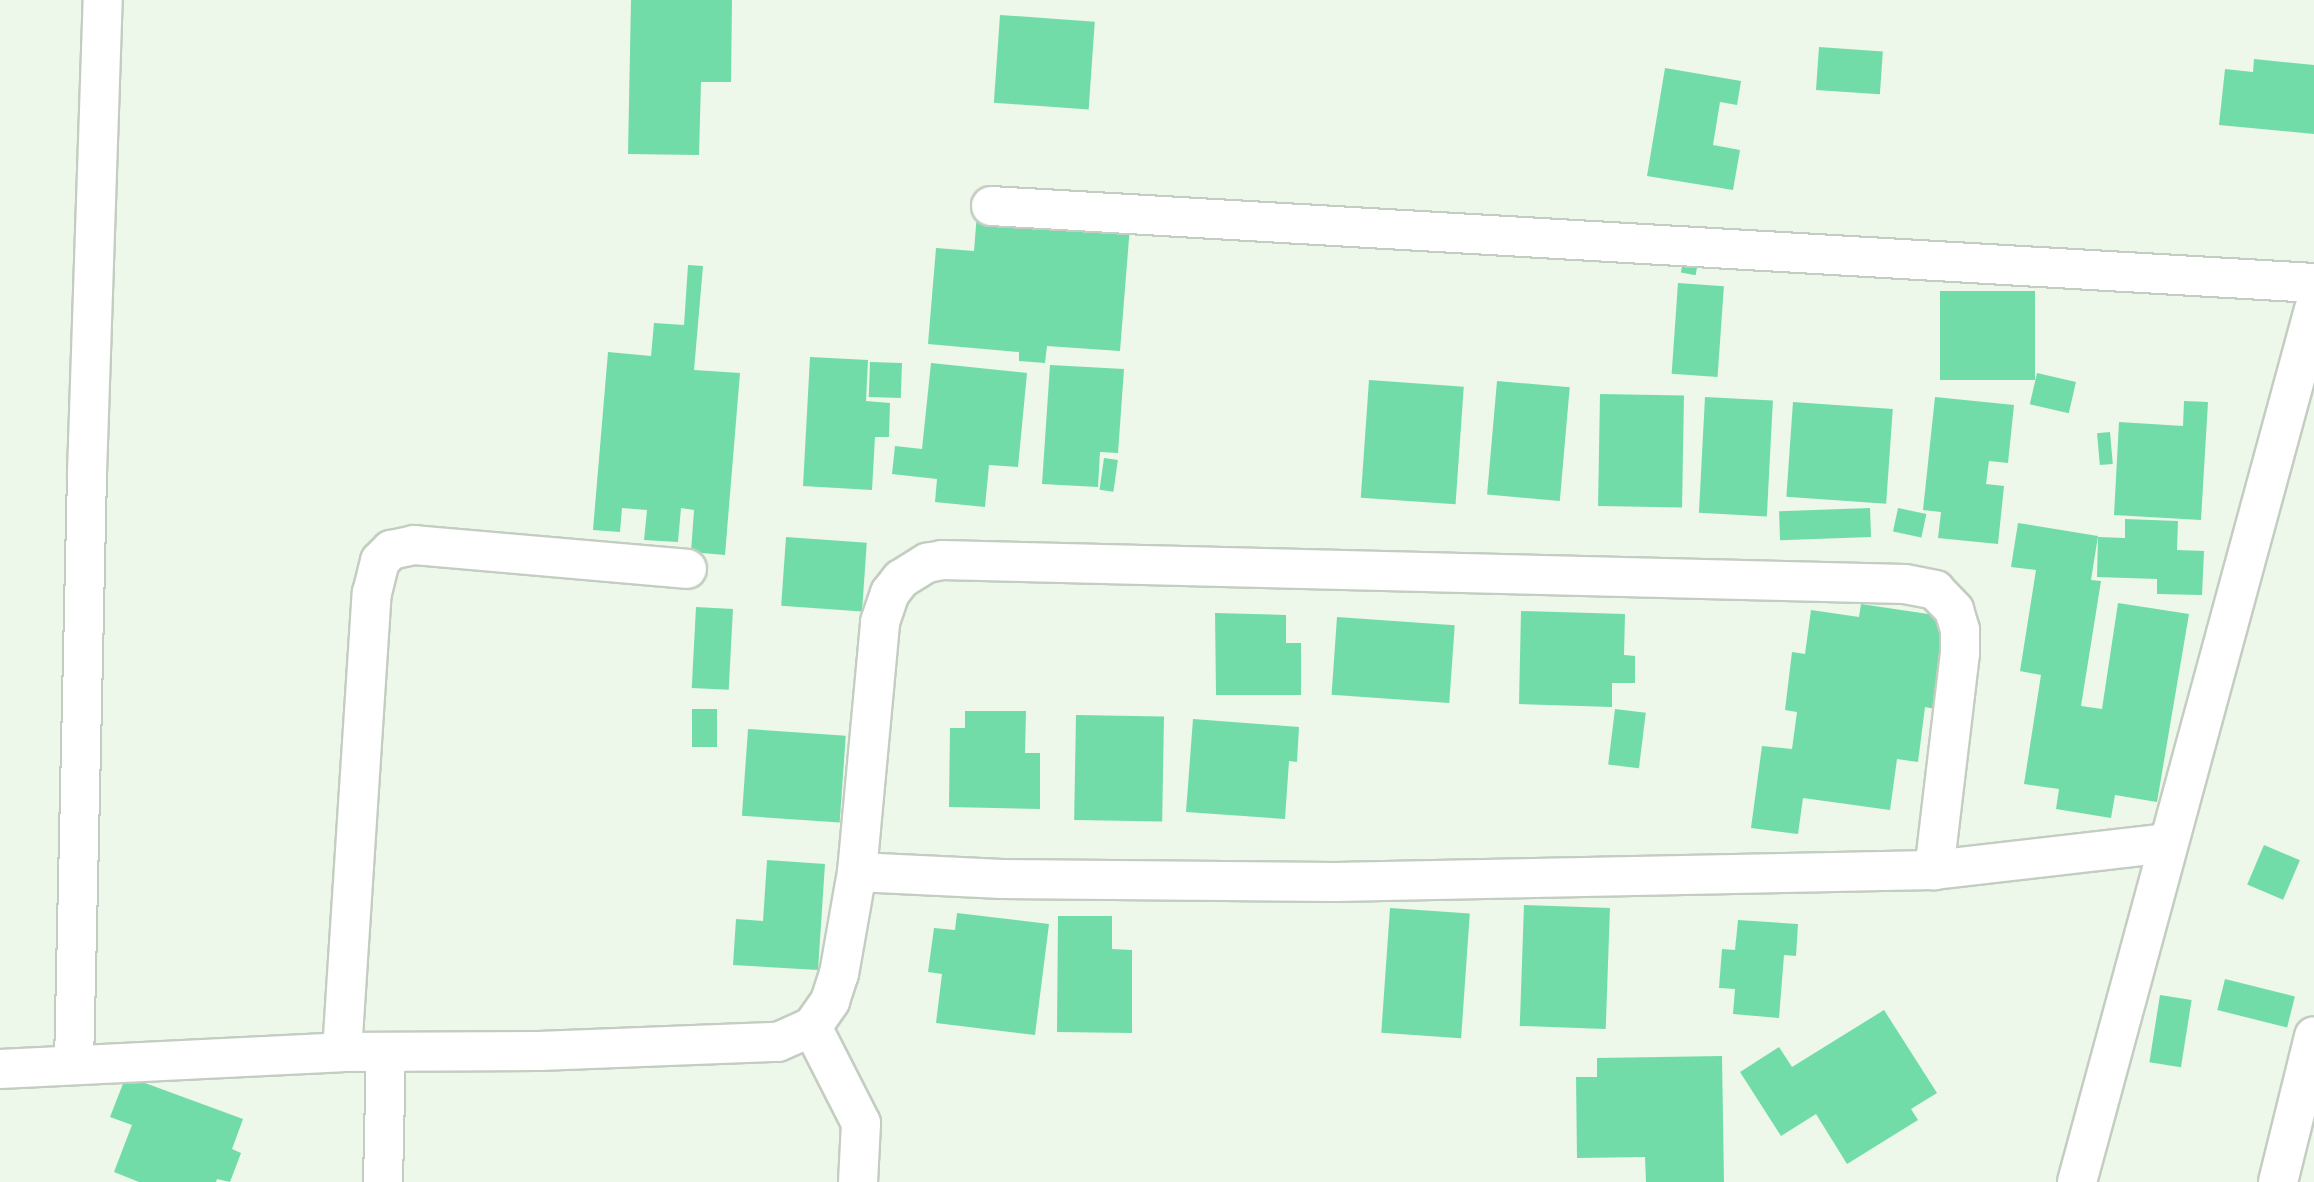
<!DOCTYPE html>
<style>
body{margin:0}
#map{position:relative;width:2314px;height:1182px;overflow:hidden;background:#edf7ea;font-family:"Noto Serif",serif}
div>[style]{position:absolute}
.building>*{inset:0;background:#72dca9;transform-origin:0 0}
.roads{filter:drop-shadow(2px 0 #c4cdc1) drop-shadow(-2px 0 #c4cdc1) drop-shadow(0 2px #c4cdc1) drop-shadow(0 -2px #c4cdc1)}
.minor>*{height:38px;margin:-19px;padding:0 19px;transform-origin:19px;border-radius:19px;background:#fff}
span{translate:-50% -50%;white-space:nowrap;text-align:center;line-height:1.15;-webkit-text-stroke:5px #edf7ea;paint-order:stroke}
</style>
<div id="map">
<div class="building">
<div style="clip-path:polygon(631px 0,732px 0,731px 82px,701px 82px,699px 155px,628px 154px)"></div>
<div style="left:1000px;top:15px;width:95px;height:88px;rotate:4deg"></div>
<div style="left:1819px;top:47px;width:64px;height:43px;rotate:4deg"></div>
<div style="clip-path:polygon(2254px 59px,2314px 65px,2314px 134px,2219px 125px,2225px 69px,2253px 72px)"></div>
<div style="clip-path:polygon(1665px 68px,1741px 81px,1737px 105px,1720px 102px,1713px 145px,1740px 150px,1733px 190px,1647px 176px)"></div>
<div style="clip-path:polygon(977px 213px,1130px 226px,1120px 351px,1047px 346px,1045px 363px,1019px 361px,1019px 352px,928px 344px,936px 248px,974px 251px)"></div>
<div style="left:1686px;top:246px;width:15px;height:27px;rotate:11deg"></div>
<div style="clip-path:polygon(688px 265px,703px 266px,694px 370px,740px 373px,725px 555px,691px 552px,694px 510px,681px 508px,678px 542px,644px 540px,647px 510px,622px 508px,620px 532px,593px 530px,608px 352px,651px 356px,654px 323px,684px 325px)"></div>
<div style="left:1678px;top:283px;width:46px;height:91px;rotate:4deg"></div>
<div style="left:1940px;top:291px;width:95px;height:89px"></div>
<div style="clip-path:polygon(810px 357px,868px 360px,866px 401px,890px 403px,889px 437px,875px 437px,872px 490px,803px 486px)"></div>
<div style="left:870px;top:362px;width:32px;height:35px;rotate:2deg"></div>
<div style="clip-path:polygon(931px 363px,1027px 373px,1018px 467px,989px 465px,985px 507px,935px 502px,937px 479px,892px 474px,895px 446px,922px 449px)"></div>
<div style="clip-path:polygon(1050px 365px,1124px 369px,1118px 453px,1100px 452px,1098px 487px,1042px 484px)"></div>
<div style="left:2037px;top:373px;width:40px;height:32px;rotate:13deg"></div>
<div style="left:1369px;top:380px;width:95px;height:118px;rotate:4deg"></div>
<div style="left:1497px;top:381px;width:73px;height:114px;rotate:5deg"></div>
<div style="left:1600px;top:394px;width:84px;height:112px;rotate:1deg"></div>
<div style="left:1705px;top:397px;width:68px;height:116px;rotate:3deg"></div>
<div style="clip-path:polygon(1935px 397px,2014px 405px,2008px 463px,1989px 461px,1986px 484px,2004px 486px,1998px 544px,1938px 538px,1941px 512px,1923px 510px)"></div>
<div style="clip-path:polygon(2184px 401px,2208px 402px,2201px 520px,2114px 515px,2119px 422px,2183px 426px)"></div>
<div style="left:1793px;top:402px;width:100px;height:95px;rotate:4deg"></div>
<div style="left:2110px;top:432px;width:32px;height:13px;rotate:85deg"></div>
<div style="left:1104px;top:458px;width:14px;height:32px;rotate:8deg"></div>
<div style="left:1870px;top:508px;width:29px;height:91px;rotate:88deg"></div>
<div style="left:1898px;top:508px;width:29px;height:24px;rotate:12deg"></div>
<div style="clip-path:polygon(2125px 519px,2178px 521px,2177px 550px,2204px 551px,2202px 595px,2157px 594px,2157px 579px,2097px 577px,2098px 537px,2125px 538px)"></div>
<div style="clip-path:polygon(2018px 523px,2098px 536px,2091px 580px,2101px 581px,2081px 706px,2102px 709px,2118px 603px,2189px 614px,2157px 802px,2115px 795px,2111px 818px,2056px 809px,2059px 789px,2024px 784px,2041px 675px,2020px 671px,2036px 570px,2011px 567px)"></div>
<div style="left:786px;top:537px;width:81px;height:69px;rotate:4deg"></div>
<div style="clip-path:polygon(1861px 604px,1948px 617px,1935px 709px,1925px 707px,1918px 762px,1897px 759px,1890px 810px,1803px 798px,1798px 834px,1751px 828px,1762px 746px,1792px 749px,1797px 712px,1785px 710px,1792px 652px,1805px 654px,1811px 610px,1859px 617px)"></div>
<div style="left:696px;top:607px;width:37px;height:81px;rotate:3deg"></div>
<div style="clip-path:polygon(1521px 611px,1625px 614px,1624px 655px,1635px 656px,1635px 683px,1612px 683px,1612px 707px,1519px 704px)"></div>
<div style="clip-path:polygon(1215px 613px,1286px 615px,1286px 643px,1301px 643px,1301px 695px,1216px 695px)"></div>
<div style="left:1337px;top:617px;width:118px;height:78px;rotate:4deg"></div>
<div style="left:717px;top:709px;width:38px;height:25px;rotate:90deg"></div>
<div style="left:1615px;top:709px;width:31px;height:56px;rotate:7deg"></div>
<div style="clip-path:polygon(965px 711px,1026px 711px,1025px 753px,1040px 753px,1040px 809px,949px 807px,950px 728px,965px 728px)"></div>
<div style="left:1076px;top:715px;width:88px;height:105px;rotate:1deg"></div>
<div style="clip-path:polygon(1193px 719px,1299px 727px,1297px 762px,1289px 761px,1285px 819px,1186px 812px)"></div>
<div style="left:748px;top:729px;width:98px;height:87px;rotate:4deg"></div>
<div style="left:2264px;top:845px;width:39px;height:43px;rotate:23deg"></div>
<div style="clip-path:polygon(767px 860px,825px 864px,818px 970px,733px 965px,736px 919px,763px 921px)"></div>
<div style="left:1524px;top:905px;width:86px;height:121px;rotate:2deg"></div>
<div style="left:1390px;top:908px;width:80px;height:125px;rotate:4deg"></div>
<div style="clip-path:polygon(957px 913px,1049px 924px,1035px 1035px,936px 1023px,942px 974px,928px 972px,934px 928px,955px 930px)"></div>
<div style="clip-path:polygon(1058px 916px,1112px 916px,1112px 949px,1132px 950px,1132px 1033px,1057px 1032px)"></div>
<div style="clip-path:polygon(1738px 920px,1798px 924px,1796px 956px,1784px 955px,1779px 1018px,1733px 1014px,1735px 989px,1719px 988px,1722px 949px,1735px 950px)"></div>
<div style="left:2225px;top:979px;width:72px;height:32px;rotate:14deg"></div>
<div style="left:2160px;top:995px;width:32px;height:68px;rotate:9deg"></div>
<div style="clip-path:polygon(1884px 1010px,1937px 1093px,1911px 1109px,1918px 1120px,1847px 1164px,1816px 1114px,1781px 1136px,1740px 1072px,1779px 1047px,1792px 1067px)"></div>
<div style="clip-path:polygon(1722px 1056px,1724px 1182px,1646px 1182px,1645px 1157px,1577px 1158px,1576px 1077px,1597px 1077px,1597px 1058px)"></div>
<div style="clip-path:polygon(126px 1076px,243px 1119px,232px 1149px,241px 1153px,230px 1182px,217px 1179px,216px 1182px,139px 1182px,114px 1172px,132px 1125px,110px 1117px)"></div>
</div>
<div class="roads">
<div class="minor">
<div style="left:991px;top:206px;width:1325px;rotate:3.33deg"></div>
<div style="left:857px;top:872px;width:251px;rotate:-84.7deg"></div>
<div style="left:880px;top:622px;width:31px;rotate:-71deg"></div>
<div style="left:890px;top:593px;width:18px;rotate:-52deg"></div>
<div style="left:901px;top:579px;width:31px;rotate:-32deg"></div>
<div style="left:927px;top:563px;width:15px;rotate:-11deg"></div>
<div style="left:942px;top:560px;width:963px;rotate:1.43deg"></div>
<div style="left:1905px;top:584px;width:31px;rotate:11deg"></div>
<div style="left:1935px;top:590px;width:28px;rotate:46deg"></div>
<div style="left:1954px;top:610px;width:21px;rotate:73deg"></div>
<div style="left:1960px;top:630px;width:23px;rotate:90deg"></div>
<div style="left:1960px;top:653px;width:219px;rotate:96.8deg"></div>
<div style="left:812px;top:1027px;width:108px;rotate:63deg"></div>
<div style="left:861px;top:1123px;width:59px;rotate:92.9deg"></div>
<div style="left:342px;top:1052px;width:460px;rotate:-86.3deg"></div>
<div style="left:372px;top:593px;width:33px;rotate:-76deg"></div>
<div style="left:380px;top:561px;width:16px;rotate:-45deg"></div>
<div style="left:391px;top:550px;width:24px;rotate:-12deg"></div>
<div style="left:414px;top:545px;width:274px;rotate:5deg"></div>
<div style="left:74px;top:1065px;width:592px;rotate:-88.74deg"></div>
<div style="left:87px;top:473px;width:473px;rotate:-88.1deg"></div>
<div style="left:0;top:1069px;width:342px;rotate:-2.8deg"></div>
<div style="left:342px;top:1052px;width:197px;rotate:-0.3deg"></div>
<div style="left:539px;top:1051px;width:239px;rotate:-2.2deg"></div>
<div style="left:778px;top:1042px;width:37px;rotate:-24deg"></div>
<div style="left:812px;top:1027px;width:32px;rotate:-55deg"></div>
<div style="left:830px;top:1001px;width:28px;rotate:-72deg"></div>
<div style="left:839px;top:974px;width:104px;rotate:-80deg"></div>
<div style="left:857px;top:872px;width:145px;rotate:2.8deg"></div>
<div style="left:1002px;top:879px;width:332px;rotate:0.5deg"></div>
<div style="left:1334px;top:882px;width:600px;rotate:-1.15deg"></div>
<div style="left:1934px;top:870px;width:235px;rotate:-6.6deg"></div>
<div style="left:383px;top:1182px;width:129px;rotate:-88.7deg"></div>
<div style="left:2077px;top:1182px;width:905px;rotate:-74.81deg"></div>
<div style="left:2278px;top:1182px;width:150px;rotate:-76.1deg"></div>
</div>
</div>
</div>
